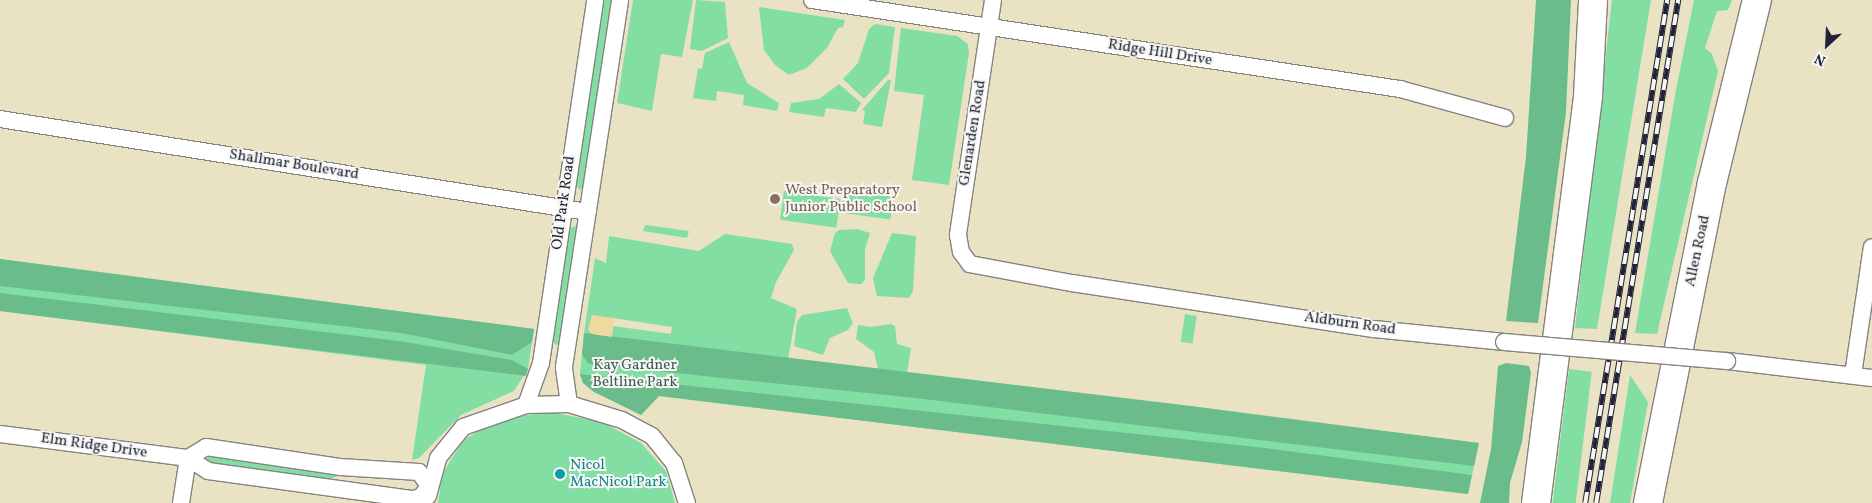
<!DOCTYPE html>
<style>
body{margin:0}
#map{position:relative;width:1872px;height:503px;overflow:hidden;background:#e9e3c4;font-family:Vollkorn,serif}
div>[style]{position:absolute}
.green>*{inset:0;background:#83dea4;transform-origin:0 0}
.forest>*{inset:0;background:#6abd8a}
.sand>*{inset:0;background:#eeda9e}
.roads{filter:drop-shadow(1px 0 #868280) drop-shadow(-1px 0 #868280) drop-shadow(0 1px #868280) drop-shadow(0 -1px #868280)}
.minor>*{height:16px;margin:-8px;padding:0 8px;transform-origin:8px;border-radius:8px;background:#fff}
.motorway>*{height:28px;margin:-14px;padding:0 14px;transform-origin:14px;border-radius:14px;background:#fff}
.rail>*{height:5.5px;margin-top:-2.75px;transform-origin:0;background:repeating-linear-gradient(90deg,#f6f6f2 0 11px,#22223b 0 22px);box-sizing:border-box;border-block:1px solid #22223b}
.bridges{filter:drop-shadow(1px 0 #868280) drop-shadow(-1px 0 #868280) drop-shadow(0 1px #868280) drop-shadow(0 -1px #868280)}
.minor-bridge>*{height:16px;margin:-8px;padding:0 8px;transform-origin:8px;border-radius:8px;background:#fff}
.dots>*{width:14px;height:14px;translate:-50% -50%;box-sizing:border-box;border:2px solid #f6f6f2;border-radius:50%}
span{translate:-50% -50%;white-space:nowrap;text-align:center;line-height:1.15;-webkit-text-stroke:4px #f6f6f2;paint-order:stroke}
.street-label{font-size:15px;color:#22223b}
.education-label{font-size:15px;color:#785e54}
.left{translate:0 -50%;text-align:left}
.park-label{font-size:15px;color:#3f5a5a}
.culture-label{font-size:15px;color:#0d838f}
.north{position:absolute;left:1802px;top:20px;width:50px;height:50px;-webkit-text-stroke:4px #f6f6f2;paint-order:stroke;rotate:205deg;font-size:14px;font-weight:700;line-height:20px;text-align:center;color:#22223b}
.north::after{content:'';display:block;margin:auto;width:18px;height:22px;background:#22223b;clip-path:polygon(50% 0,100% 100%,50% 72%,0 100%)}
</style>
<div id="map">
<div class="green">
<div style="clip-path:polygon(603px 0,615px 0,585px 188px,580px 190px,575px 183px)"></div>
<div style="clip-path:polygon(633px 0,693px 0,682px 57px,661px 54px,652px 111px,617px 103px)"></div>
<div style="clip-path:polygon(696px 0,725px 2px,728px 38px,702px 51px,690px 49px)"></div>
<div style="clip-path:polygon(1612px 0,1651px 0,1597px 329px,1575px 328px)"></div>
<div style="clip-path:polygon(1694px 0,1732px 0,1728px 10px,1717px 11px,1705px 48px,1712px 54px,1718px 71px,1657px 334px,1635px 333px,1675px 95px)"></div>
<div style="clip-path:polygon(759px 7px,845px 20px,843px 27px,838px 28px,827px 48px,807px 68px,789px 75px,775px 65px,764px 50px)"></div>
<div style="clip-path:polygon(875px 24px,895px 27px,889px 73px,864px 99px,843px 79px,858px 63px,869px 29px)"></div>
<div style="clip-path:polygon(901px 28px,957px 36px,968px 44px,969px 53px,949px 185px,912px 180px,924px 95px,894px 91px)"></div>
<div style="clip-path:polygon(729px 42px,747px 83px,779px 103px,777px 111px,743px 105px,744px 95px,717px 91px,716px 101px,693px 98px,698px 68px,702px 69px,705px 53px)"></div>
<div style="clip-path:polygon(888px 80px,891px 80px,882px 127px,863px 124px,865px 111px,862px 110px)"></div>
<div style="clip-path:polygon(839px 84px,861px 103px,856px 112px,826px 108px,824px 117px,789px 112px,791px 103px,819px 99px)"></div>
<div style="left:845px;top:190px;width:49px;height:23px;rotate:8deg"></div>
<div style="left:784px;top:191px;width:57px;height:29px;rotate:8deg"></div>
<div style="clip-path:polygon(645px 225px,689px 231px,687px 238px,643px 231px)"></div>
<div style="clip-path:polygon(574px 226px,578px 228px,561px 344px,556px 345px,551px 339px,568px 230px)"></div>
<div style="clip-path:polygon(857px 229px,870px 233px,865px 249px,865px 280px,861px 284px,848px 283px,830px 251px,835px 233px,839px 230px)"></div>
<div style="clip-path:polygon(892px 233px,916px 236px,913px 291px,909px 298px,877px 296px,873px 278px)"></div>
<div style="clip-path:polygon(evenodd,725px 234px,792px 244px,794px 250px,776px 282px,771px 298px,797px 309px,788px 359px,878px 369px,874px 352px,856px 339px,858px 325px,870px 327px,891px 324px,895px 326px,897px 344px,911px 348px,907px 373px,1479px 443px,1468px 494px,659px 396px,641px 415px,583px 383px,580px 374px,584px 333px,595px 258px,606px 263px,609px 236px,699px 251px,725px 234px,613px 318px,672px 327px,671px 334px,613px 326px,612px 336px,613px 318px)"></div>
<div style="clip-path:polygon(0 259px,534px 329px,528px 369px,514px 391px,461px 415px,419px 458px,412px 460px,426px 365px,0 311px)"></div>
<div style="clip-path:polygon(847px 308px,853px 323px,848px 330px,830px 338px,823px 355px,794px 346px,797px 322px,802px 315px)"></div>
<div style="left:1185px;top:314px;width:12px;height:28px;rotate:9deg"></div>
<div style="left:1569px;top:369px;width:23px;height:135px;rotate:7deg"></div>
<div style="clip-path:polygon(1630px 375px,1648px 402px,1630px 503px,1610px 503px)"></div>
<div style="clip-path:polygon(550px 412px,602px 422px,641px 443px,666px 471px,675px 503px,438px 503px,442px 474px,463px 441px,484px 427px,511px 417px)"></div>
<div style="clip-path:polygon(211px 455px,335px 471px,337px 476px,329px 480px,210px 465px,205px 460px)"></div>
</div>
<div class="forest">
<div style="clip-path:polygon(1536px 0,1571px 0,1566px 112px,1538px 323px,1506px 321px,1526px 157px)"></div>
<div style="clip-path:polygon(0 259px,534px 329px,532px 342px,512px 355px,401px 333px,0 286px)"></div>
<div style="clip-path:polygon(0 293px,399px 341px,512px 360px,528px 369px,526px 376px,0 311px)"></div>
<div style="clip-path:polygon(584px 333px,1191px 406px,1479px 443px,1474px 466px,915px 398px,589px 364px,582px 355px)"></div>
<div style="clip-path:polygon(1506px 363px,1529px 366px,1531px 373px,1522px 442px,1510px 483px,1509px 503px,1480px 503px,1491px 449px,1498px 366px)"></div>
<div style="clip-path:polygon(580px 374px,1257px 447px,1472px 475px,1468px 494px,659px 396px,641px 415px,594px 392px,583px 383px)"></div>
</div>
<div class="sand">
<div style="clip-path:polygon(592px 315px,614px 318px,612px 337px,592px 334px,588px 330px)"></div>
</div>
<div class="roads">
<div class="minor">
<div style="left:812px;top:0;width:595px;rotate:8.61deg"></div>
<div style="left:1400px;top:89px;width:109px;rotate:15.4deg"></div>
<div style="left:993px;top:0;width:238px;rotate:98.5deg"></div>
<div style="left:958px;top:235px;width:17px;rotate:80deg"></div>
<div style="left:961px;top:252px;width:15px;rotate:53deg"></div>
<div style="left:970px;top:264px;width:104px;rotate:10.6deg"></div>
<div style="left:1072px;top:283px;width:305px;rotate:8.7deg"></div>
<div style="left:1374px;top:329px;width:131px;rotate:5.7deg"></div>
<div style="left:0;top:119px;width:595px;rotate:8.99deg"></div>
<div style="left:1727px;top:361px;width:146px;rotate:6.7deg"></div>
<div style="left:1853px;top:375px;width:129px;rotate:-81.6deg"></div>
<div style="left:569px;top:404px;width:37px;rotate:-98deg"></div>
<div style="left:564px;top:367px;width:371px;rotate:-81.3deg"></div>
<div style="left:526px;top:405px;width:45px;rotate:-70.3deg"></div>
<div style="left:541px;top:363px;width:367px;rotate:-81.5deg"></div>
<div style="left:0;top:434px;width:190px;rotate:7.3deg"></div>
<div style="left:188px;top:458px;width:24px;rotate:33deg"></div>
<div style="left:208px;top:471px;width:207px;rotate:7.8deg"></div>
<div style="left:413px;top:499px;width:8px;rotate:-14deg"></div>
<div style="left:421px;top:497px;width:14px;rotate:-54deg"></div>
<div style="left:188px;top:458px;width:21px;rotate:-31deg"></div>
<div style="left:206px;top:447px;width:135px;rotate:8.5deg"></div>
<div style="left:340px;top:467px;width:79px;rotate:3.6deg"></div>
<div style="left:419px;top:472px;width:17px;rotate:54deg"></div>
<div style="left:428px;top:496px;width:39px;rotate:-75deg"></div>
<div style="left:438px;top:458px;width:40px;rotate:-51deg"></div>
<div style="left:463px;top:427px;width:67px;rotate:-19.2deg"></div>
<div style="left:526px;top:405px;width:43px;rotate:-1.3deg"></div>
<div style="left:569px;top:404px;width:55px;rotate:16.8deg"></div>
<div style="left:622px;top:420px;width:34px;rotate:28deg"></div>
<div style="left:652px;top:436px;width:35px;rotate:51deg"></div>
<div style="left:674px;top:463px;width:42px;rotate:72deg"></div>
<div style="left:181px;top:503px;width:46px;rotate:-81.2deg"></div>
</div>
<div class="motorway">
<div style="left:1536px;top:503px;width:410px;rotate:-82.7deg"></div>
<div style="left:1588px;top:96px;width:96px;rotate:-87deg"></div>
<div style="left:1648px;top:503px;width:326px;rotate:-78.7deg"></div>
<div style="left:1712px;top:183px;width:188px;rotate:-76.2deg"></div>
</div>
</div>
<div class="rail">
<div style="left:1585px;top:503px;width:510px;rotate:-80.74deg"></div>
<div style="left:1596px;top:503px;width:510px;rotate:-80.74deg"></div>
</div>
<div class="bridges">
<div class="minor-bridge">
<div style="left:1504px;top:342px;width:224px;rotate:4.9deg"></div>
</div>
</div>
<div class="dots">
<div style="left:775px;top:199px;background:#8d6e63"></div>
<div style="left:560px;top:474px;background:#0f9aa8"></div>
</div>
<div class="street-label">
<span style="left:1160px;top:53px;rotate:9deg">Ridge Hill Drive</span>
<span style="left:973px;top:133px;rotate:-81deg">Glenarden Road</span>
<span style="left:294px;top:165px;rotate:9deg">Shallmar Boulevard</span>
<span style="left:564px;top:203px;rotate:-82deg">Old Park Road</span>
<span style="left:1698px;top:251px;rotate:-78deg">Allen Road</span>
<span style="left:1350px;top:324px;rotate:8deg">Aldburn Road</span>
<span style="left:94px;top:446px;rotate:8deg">Elm Ridge Drive</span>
</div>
<div class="education-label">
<span class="left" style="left:785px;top:199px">West Preparatory<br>Junior Public School</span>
</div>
<div class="park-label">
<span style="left:635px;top:374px">Kay Gardner<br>Beltline Park</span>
</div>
<div class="culture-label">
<span class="left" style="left:570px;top:474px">Nicol<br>MacNicol Park</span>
</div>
<div class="north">N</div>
</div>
